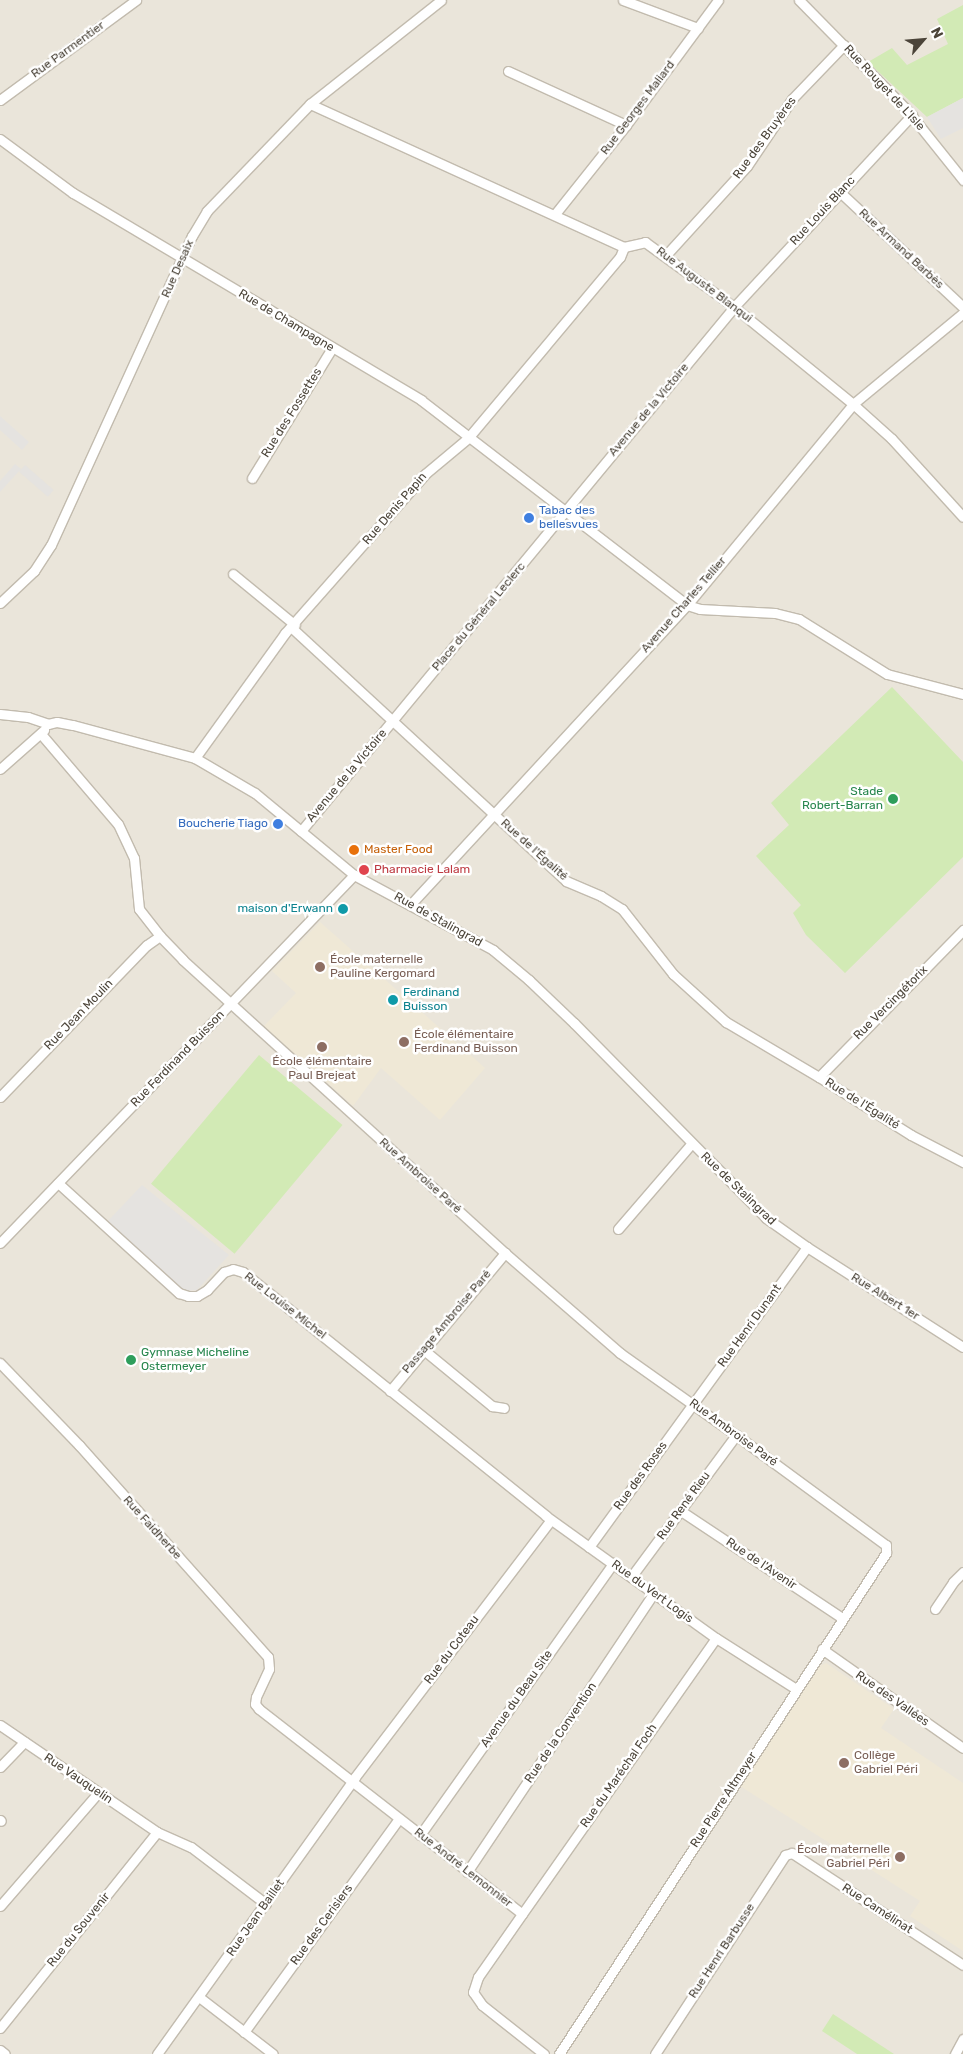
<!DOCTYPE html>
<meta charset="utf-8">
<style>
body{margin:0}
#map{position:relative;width:963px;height:2054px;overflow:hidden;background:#f6f3ec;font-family:Rubik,sans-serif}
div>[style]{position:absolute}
.residential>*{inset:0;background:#eae5da;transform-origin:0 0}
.education>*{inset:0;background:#efe8d6}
.green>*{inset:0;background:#d2eab5;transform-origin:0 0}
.parking>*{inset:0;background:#e5e3e0;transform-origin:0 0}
.roads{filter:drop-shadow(1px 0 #c2bbae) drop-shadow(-1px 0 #c2bbae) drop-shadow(0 1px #c2bbae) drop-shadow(0 -1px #c2bbae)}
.street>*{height:9px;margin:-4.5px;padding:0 4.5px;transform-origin:4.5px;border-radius:4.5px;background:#fff}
.dots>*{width:14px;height:14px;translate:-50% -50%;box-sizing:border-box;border:2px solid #fff;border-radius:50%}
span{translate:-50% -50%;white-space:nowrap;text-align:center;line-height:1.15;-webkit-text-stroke:5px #fff;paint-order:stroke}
.street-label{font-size:12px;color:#4b4439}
.shop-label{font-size:12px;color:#366cbe}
.left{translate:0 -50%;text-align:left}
.right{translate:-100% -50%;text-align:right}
.leisure-label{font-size:12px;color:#27864d}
.food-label{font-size:12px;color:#c56008}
.health-label{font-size:12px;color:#be3a42}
.culture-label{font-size:12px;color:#0d838f}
.education-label{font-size:12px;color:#785e54}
.north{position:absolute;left:898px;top:15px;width:50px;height:50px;-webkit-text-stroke:4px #fff;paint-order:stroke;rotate:63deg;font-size:14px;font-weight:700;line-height:20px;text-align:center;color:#4b4439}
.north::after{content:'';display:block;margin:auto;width:18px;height:22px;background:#4b4439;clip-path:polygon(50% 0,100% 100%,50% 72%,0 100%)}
</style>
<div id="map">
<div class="residential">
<div style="left:0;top:0;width:963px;height:2054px"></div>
</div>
<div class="education">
<div style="clip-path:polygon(320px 922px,485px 1068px,440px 1120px,381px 1068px,353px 1106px,264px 1026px,296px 993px,272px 971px)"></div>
<div style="clip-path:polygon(826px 1663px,894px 1709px,881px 1728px,963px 1783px,963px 1951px,910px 1916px,920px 1901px,740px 1786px,815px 1668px)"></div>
</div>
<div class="green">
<div style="clip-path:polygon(963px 5px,963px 98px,927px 117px,868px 62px,892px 48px,907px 65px,948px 44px,937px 19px)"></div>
<div style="clip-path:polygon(892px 687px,963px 762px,963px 857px,845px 973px,806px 935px,793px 913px,801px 905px,756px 856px,789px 825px,771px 803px)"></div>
<div style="left:259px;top:1055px;width:109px;height:168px;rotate:40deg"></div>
<div style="clip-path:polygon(833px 2014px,894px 2054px,857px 2054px,822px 2031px)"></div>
</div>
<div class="parking">
<div style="clip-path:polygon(963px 98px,963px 128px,941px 139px,927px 117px)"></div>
<div style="clip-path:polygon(0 416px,29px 442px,22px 450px,0 430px)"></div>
<div style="clip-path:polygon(15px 464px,21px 469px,0 492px,0 481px)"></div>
<div style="left:25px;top:465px;width:38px;height:9px;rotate:41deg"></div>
<div style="clip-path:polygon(142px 1185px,229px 1255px,197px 1290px,183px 1291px,106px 1223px)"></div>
</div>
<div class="roads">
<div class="street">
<div style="left:623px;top:0;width:80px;rotate:20.5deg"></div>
<div style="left:799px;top:0;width:154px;rotate:45.5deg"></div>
<div style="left:907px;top:110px;width:90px;rotate:51.3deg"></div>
<div style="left:508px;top:71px;width:130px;rotate:24.6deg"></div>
<div style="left:0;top:100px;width:169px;rotate:-36.3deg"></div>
<div style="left:310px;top:104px;width:345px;rotate:24.5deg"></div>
<div style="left:624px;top:247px;width:22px;rotate:-13deg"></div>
<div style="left:645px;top:242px;width:110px;rotate:36.1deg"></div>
<div style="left:734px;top:307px;width:154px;rotate:39.2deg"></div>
<div style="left:853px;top:404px;width:52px;rotate:41.9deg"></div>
<div style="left:892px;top:439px;width:105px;rotate:47.7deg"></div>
<div style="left:0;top:139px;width:91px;rotate:36.5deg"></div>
<div style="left:73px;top:193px;width:405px;rotate:30.7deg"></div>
<div style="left:421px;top:400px;width:336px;rotate:37.6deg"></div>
<div style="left:687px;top:605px;width:14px;rotate:17deg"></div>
<div style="left:700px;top:609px;width:75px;rotate:3.1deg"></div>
<div style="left:775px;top:613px;width:25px;rotate:14deg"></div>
<div style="left:799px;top:619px;width:104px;rotate:32deg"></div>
<div style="left:887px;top:674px;width:79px;rotate:14.7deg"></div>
<div style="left:840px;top:192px;width:168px;rotate:43.1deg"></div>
<div style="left:555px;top:214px;width:114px;rotate:-51.4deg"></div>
<div style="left:626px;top:125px;width:155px;rotate:-53.6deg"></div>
<div style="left:666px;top:255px;width:120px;rotate:-47.7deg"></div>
<div style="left:747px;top:166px;width:81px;rotate:-56.1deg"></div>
<div style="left:792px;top:99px;width:75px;rotate:-46.1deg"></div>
<div style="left:252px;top:478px;width:153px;rotate:-58.4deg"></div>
<div style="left:233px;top:574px;width:80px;rotate:39.4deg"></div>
<div style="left:0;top:603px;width:47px;rotate:-43.3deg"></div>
<div style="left:34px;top:571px;width:31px;rotate:-57deg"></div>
<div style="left:51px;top:545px;width:340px;rotate:-65.5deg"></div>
<div style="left:192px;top:236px;width:29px;rotate:-59deg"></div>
<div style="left:207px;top:211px;width:149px;rotate:-46.1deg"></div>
<div style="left:310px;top:104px;width:167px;rotate:-38.4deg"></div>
<div style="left:292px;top:628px;width:373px;rotate:42.7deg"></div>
<div style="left:566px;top:881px;width:38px;rotate:23deg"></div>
<div style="left:601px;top:896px;width:25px;rotate:32deg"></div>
<div style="left:622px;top:909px;width:83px;rotate:51.9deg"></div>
<div style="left:673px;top:974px;width:72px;rotate:42.2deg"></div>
<div style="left:726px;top:1022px;width:108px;rotate:30.6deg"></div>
<div style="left:819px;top:1077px;width:109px;rotate:32.2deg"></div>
<div style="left:911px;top:1135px;width:59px;rotate:27.4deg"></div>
<div style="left:0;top:714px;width:28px;rotate:6deg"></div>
<div style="left:28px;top:717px;width:21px;rotate:19deg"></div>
<div style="left:48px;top:724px;width:9px;rotate:-13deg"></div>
<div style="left:57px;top:722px;width:16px;rotate:11deg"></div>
<div style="left:73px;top:725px;width:126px;rotate:15.1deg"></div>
<div style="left:195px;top:758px;width:69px;rotate:30.3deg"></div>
<div style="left:255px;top:793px;width:129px;rotate:39.6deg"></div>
<div style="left:354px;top:875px;width:158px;rotate:28.3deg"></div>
<div style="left:493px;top:950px;width:47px;rotate:39.8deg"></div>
<div style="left:529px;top:980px;width:62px;rotate:43.7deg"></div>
<div style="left:574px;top:1023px;width:274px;rotate:45.4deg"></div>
<div style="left:766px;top:1218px;width:50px;rotate:35.3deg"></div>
<div style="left:807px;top:1247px;width:185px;rotate:32.7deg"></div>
<div style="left:41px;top:734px;width:118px;rotate:49.5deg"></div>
<div style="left:118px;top:824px;width:38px;rotate:65deg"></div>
<div style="left:134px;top:858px;width:51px;rotate:84.4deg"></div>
<div style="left:139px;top:909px;width:34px;rotate:52deg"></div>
<div style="left:160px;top:936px;width:33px;rotate:46deg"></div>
<div style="left:183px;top:960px;width:435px;rotate:42.3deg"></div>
<div style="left:505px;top:1253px;width:152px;rotate:41deg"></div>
<div style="left:620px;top:1353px;width:142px;rotate:35.3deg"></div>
<div style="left:736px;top:1435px;width:186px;rotate:36.3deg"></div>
<div style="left:886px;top:1545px;width:8px;rotate:90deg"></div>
<div style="left:886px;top:1553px;width:598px;rotate:123.13deg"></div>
<div style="left:195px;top:758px;width:154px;rotate:-54.2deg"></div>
<div style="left:285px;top:633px;width:212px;rotate:-48.6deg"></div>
<div style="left:425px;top:474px;width:56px;rotate:-39.9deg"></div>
<div style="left:468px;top:438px;width:236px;rotate:-50deg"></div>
<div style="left:620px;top:257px;width:11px;rotate:-68deg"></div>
<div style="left:0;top:769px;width:59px;rotate:-41.6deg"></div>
<div style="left:301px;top:831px;width:680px;rotate:-50.43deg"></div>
<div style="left:734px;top:307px;width:262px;rotate:-47.2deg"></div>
<div style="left:410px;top:905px;width:408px;rotate:-47.3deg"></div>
<div style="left:687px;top:605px;width:261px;rotate:-50.4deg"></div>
<div style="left:853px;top:404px;width:143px;rotate:-39.6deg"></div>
<div style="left:819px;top:1077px;width:206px;rotate:-45.6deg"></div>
<div style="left:0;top:1097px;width:211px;rotate:-46deg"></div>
<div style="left:147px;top:945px;width:16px;rotate:-35deg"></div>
<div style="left:58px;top:1183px;width:164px;rotate:42.3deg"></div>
<div style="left:179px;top:1293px;width:9px;rotate:18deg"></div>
<div style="left:188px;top:1296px;width:9px"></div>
<div style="left:197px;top:1296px;width:12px;rotate:-31deg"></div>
<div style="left:207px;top:1290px;width:25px;rotate:-47deg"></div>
<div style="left:224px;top:1272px;width:9px;rotate:-18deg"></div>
<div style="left:233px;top:1269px;width:10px;rotate:17deg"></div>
<div style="left:243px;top:1272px;width:389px;rotate:38.8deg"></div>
<div style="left:546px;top:1516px;width:209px;rotate:35.7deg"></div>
<div style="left:716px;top:1638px;width:95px;rotate:32.5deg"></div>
<div style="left:618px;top:1229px;width:112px;rotate:-49.3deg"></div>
<div style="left:0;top:1243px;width:511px;rotate:-46.11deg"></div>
<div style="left:425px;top:1351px;width:87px;rotate:39.4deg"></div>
<div style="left:492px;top:1406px;width:12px;rotate:9deg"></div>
<div style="left:0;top:1363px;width:114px;rotate:46.1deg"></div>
<div style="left:79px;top:1445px;width:284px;rotate:48.3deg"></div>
<div style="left:268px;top:1657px;width:12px;rotate:85deg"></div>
<div style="left:269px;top:1669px;width:31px;rotate:115deg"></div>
<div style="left:256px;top:1697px;width:7px;rotate:98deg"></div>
<div style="left:255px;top:1704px;width:6px;rotate:51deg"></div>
<div style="left:259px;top:1709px;width:333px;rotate:37.9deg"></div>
<div style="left:522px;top:1914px;width:77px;rotate:124.9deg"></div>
<div style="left:478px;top:1977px;width:16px;rotate:108deg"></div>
<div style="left:473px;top:1992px;width:16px;rotate:55deg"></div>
<div style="left:482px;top:2005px;width:79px;rotate:38.3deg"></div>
<div style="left:390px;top:1391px;width:180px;rotate:-50.2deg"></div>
<div style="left:681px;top:1511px;width:193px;rotate:33.6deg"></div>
<div style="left:589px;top:1547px;width:371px;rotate:-54deg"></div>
<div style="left:631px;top:1577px;width:177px;rotate:-53.5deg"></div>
<div style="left:935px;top:1609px;width:32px;rotate:-56deg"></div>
<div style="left:953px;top:1582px;width:14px;rotate:-45deg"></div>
<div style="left:822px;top:1649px;width:172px;rotate:35.1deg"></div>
<div style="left:0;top:1725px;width:190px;rotate:34.3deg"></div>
<div style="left:157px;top:1832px;width:37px;rotate:24deg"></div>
<div style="left:191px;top:1847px;width:94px;rotate:37.2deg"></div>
<div style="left:0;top:1767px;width:35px;rotate:-46deg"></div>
<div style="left:0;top:1820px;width:1px;rotate:45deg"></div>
<div style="left:420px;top:1835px;width:334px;rotate:-54.6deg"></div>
<div style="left:467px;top:1872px;width:336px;rotate:-56.2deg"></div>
<div style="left:0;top:1906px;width:150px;rotate:-49.1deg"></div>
<div style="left:522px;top:1914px;width:337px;rotate:-54.9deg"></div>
<div style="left:199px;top:1997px;width:93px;rotate:37.6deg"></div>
<div style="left:0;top:2028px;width:251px;rotate:-51.3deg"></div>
<div style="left:244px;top:2032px;width:263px;rotate:-54deg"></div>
<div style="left:0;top:2050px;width:6px;rotate:39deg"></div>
<div style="left:157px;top:2054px;width:340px;rotate:-54.4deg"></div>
<div style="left:355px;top:1777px;width:323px;rotate:-52.7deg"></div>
<div style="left:655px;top:2054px;width:238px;rotate:-56.8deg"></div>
<div style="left:785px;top:1855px;width:7px;rotate:-16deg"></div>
<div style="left:792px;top:1853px;width:204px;rotate:33.2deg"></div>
<div style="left:955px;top:2054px;width:17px;rotate:-62deg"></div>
</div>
</div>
<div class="dots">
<div style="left:529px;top:518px;background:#3f7fe0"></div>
<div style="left:893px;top:799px;background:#2e9e5b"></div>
<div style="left:278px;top:824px;background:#3f7fe0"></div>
<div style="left:354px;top:850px;background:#e8710a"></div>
<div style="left:364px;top:870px;background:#e0444e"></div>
<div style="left:343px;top:909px;background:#0f9aa8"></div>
<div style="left:320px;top:967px;background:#8d6e63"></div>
<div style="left:393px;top:1000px;background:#0f9aa8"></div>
<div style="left:404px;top:1042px;background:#8d6e63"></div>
<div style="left:322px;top:1047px;background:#8d6e63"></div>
<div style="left:131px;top:1360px;background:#2e9e5b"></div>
<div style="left:844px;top:1763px;background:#8d6e63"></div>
<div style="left:900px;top:1857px;background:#8d6e63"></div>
</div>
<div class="street-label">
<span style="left:68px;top:50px;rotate:-36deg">Rue Parmentier</span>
<span style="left:884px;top:88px;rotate:47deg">Rue Rouget de L'Isle</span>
<span style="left:638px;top:108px;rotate:-53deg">Rue Georges Maliard</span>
<span style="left:765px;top:138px;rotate:-54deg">Rue des Bruyères</span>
<span style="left:823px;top:211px;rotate:-47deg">Rue Louis Blanc</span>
<span style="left:901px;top:249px;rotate:43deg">Rue Armand Barbès</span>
<span style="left:178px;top:269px;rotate:-66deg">Rue Desaix</span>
<span style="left:704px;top:285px;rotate:37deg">Rue Auguste Blanqui</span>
<span style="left:286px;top:321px;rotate:31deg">Rue de Champagne</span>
<span style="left:649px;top:410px;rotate:-50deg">Avenue de la Victoire</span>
<span style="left:292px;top:413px;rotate:-58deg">Rue des Fossettes</span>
<span style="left:395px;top:509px;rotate:-49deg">Rue Denis Papin</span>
<span style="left:684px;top:605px;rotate:-49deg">Avenue Charles Tellier</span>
<span style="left:479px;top:617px;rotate:-50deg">Place du Général Leclerc</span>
<span style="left:347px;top:776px;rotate:-50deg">Avenue de la Victoire</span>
<span style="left:534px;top:850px;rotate:42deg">Rue de l'Égalité</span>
<span style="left:438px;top:920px;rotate:29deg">Rue de Stalingrad</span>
<span style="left:891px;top:1003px;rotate:-45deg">Rue Vercingétorix</span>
<span style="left:79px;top:1015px;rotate:-46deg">Rue Jean Moulin</span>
<span style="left:178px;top:1059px;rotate:-46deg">Rue Ferdinand Buisson</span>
<span style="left:862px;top:1104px;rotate:32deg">Rue de l'Égalité</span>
<span style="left:420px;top:1176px;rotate:42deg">Rue Ambroise Paré</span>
<span style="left:738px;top:1189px;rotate:44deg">Rue de Stalingrad</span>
<span style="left:885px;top:1297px;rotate:32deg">Rue Albert 1er</span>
<span style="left:285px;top:1306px;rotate:38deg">Rue Louise Michel</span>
<span style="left:447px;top:1322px;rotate:-50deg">Passage Ambroise Paré</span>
<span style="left:750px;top:1326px;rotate:-54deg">Rue Henri Dunant</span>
<span style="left:733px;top:1433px;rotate:36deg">Rue Ambroise Paré</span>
<span style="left:641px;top:1476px;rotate:-54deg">Rue des Roses</span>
<span style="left:684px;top:1506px;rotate:-54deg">Rue René Rieu</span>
<span style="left:152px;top:1528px;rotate:48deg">Rue Faidherbe</span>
<span style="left:761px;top:1564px;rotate:34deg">Rue de l'Avenir</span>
<span style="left:652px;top:1592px;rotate:36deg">Rue du Vert Logis</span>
<span style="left:452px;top:1650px;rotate:-53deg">Rue du Coteau</span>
<span style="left:517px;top:1699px;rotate:-55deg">Avenue du Beau Site</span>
<span style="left:892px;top:1699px;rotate:35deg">Rue des Vallées</span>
<span style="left:561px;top:1733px;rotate:-56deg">Rue de la Convention</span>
<span style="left:619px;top:1776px;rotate:-55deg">Rue du Maréchal Foch</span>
<span style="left:78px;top:1779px;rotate:34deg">Rue Vauquelin</span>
<span style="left:724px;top:1800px;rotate:-57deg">Rue Pierre Altmeyer</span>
<span style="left:463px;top:1868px;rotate:38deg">Rue André Lemonnier</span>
<span style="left:877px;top:1909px;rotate:33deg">Rue Camélinat</span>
<span style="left:256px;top:1918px;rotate:-55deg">Rue Jean Baillet</span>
<span style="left:322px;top:1925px;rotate:-54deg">Rue des Cerisiers</span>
<span style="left:79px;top:1930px;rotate:-51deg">Rue du Souvenir</span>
<span style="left:722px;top:1951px;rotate:-57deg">Rue Henri Barbusse</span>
</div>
<div class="shop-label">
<span class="left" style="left:539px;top:518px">Tabac des<br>bellesvues</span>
<span class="right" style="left:268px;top:824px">Boucherie Tiago</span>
</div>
<div class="leisure-label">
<span class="right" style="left:883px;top:799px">Stade<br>Robert-Barran</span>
<span class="left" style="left:141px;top:1360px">Gymnase Micheline<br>Ostermeyer</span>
</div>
<div class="food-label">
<span class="left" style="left:364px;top:850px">Master Food</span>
</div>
<div class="health-label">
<span class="left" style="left:374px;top:870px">Pharmacie Lalam</span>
</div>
<div class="culture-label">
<span class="right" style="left:333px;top:909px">maison d'Erwann</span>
<span class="left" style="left:403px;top:1000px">Ferdinand<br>Buisson</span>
</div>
<div class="education-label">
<span class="left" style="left:330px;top:967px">École maternelle<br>Pauline Kergomard</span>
<span class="left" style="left:414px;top:1042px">École élémentaire<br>Ferdinand Buisson</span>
<span style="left:322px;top:1069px">École élémentaire<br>Paul Brejeat</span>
<span class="left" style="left:854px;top:1763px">Collège<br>Gabriel Péri</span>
<span class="right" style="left:890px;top:1857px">École maternelle<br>Gabriel Péri</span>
</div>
<div class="north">N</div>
</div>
